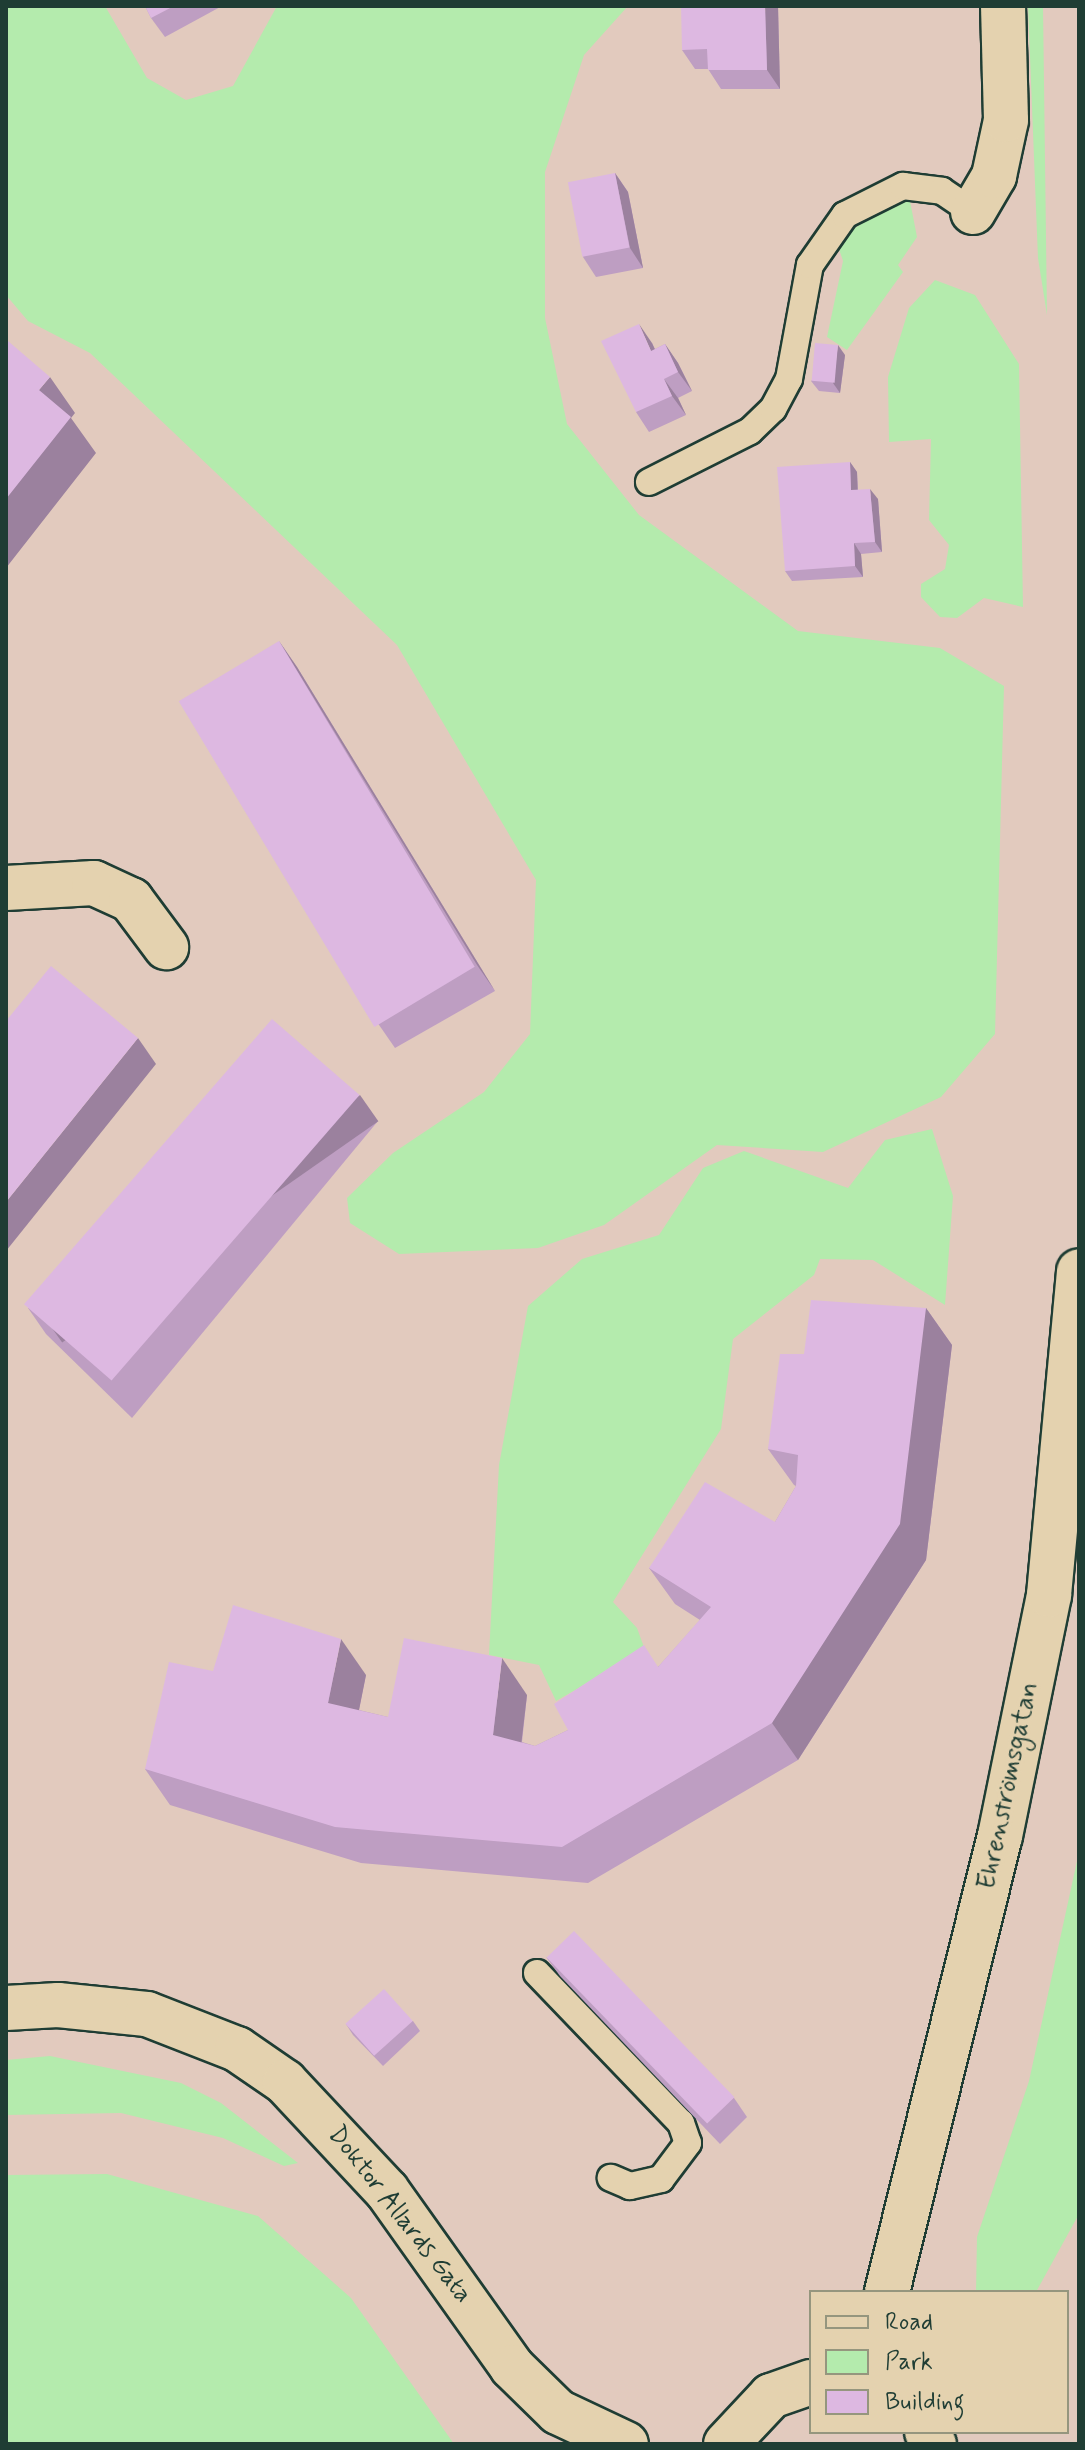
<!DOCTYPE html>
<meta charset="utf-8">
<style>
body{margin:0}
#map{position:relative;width:1085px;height:2450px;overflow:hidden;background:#e2cabe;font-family:Mynerve,sans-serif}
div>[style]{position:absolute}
.green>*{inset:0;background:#b4ebad}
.roads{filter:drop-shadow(2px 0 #1f3d34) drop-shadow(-2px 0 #1f3d34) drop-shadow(0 2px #1f3d34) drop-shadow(0 -2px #1f3d34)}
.lane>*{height:26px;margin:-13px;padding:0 13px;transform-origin:13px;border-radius:13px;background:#e4d2af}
.street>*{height:44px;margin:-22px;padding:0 22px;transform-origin:22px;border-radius:22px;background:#e4d2af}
.secondary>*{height:44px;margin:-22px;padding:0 22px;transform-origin:22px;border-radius:22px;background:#e4d2af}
.wall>*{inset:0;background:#be9ec2}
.shaded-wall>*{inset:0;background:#9b819e;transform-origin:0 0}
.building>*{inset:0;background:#ddb8e1;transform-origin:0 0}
span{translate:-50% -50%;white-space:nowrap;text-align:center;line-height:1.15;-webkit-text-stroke:7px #e4d2af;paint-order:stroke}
.street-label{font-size:26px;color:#1f3d34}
.frame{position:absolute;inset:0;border:8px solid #1f3d34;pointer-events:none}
.legend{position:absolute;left:809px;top:2290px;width:260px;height:144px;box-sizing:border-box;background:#e4d2af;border:2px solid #95967e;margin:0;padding:10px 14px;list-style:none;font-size:24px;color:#1f3d34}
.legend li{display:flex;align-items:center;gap:16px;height:40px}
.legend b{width:40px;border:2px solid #95967e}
</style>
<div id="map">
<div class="green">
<div style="clip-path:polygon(6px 6px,105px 6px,147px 78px,186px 100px,233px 86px,277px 6px,628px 6px,584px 55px,545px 172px,545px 318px,567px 424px,639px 515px,798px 631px,940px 648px,1004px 686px,995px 1034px,941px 1097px,823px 1152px,717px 1145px,604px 1225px,538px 1248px,399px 1254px,350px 1223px,347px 1198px,393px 1153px,484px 1092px,530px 1034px,536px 880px,397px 645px,90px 353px,28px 321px,6px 295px)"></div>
<div style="clip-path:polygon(1028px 6px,1043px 6px,1047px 315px,1038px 258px)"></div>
<div style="clip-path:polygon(897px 201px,910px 201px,917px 237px,898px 265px,903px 272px,847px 350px,827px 337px,843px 261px,836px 240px)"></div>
<div style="clip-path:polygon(935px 280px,975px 295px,1019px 364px,1023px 607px,984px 598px,957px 618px,940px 617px,921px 597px,921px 584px,945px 569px,949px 545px,929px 520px,931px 439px,889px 442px,888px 377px,909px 308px)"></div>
<div style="clip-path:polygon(932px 1129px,953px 1196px,945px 1305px,873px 1260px,820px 1259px,814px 1275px,733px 1339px,721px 1429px,613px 1602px,637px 1628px,645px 1650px,556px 1701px,539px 1665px,489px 1655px,499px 1465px,528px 1306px,582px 1259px,659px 1235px,703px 1168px,744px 1151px,848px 1188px,885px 1140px)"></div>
<div style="clip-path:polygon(1079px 1852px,1079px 2214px,1036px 2292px,976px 2292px,977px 2237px,1029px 2081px)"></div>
<div style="clip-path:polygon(50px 2056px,181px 2083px,221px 2103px,298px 2163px,284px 2166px,223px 2138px,121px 2113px,6px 2115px,6px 2060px)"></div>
<div style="clip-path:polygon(107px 2174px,258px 2216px,351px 2298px,454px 2444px,6px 2444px,6px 2175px)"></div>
</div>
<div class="roads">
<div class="lane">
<div style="left:649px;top:482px;width:113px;rotate:-26.8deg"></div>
<div style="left:750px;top:431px;width:32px;rotate:-44deg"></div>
<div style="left:773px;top:409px;width:34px;rotate:-62deg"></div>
<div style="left:789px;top:379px;width:116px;rotate:-79.6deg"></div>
<div style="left:810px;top:265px;width:61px;rotate:-55deg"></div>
<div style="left:845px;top:215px;width:65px;rotate:-26.6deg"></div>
<div style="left:903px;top:186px;width:39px;rotate:7deg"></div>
<div style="left:942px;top:191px;width:37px;rotate:34deg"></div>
<div style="left:537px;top:1973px;width:208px;rotate:46.2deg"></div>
<div style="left:681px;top:2123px;width:21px;rotate:71deg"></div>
<div style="left:688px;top:2143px;width:45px;rotate:126.9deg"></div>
<div style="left:661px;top:2179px;width:32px;rotate:167deg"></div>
<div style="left:630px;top:2186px;width:21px;rotate:-157deg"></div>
</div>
<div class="street">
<div style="left:973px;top:212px;width:42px;rotate:-59.7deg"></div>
<div style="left:994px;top:176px;width:57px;rotate:-77.9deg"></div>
<div style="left:1006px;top:120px;width:114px;rotate:-91.5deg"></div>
<div style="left:6px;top:888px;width:88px;rotate:-3.3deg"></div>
<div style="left:94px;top:883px;width:41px;rotate:24.7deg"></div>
<div style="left:131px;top:900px;width:59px;rotate:53.3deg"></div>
</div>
<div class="secondary">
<div style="left:6px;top:2008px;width:52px;rotate:-3.3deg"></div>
<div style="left:58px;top:2005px;width:89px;rotate:5.8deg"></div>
<div style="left:147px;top:2014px;width:97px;rotate:21.3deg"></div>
<div style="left:237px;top:2049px;width:58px;rotate:34.5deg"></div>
<div style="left:285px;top:2082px;width:149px;rotate:46.9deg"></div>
<div style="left:387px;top:2191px;width:216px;rotate:54.6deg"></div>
<div style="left:512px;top:2367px;width:64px;rotate:44.4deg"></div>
<div style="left:558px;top:2412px;width:75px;rotate:25.2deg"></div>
<div style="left:887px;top:2292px;width:470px;rotate:-76.1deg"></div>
<div style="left:1000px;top:1836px;width:246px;rotate:-78.5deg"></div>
<div style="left:1049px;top:1595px;width:325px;rotate:-84.7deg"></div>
<div style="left:927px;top:2432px;width:14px;rotate:60deg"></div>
<div style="left:726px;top:2444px;width:66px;rotate:-46.8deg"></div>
<div style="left:771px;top:2396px;width:42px;rotate:-19.3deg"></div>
</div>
</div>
<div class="wall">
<div style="clip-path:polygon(145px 6px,222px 6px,165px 37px,151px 18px)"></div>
<div style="clip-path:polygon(778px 6px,780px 89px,721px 89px,708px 69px,695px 69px,682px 50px)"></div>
<div style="clip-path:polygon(615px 173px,628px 192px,643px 268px,596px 277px,583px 257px)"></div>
<div style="clip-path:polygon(652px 343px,655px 349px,665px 344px,678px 363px,692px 391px,678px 398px,686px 415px,649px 432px,636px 412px)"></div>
<div style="clip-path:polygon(845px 355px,840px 393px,819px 391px,811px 381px)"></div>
<div style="clip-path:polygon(850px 462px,857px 472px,858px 490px,878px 499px,882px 552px,861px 554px,863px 577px,792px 581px,785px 571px)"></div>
<div style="clip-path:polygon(279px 641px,297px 667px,495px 991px,395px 1048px,377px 1022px)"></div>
<div style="clip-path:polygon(378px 1121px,132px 1418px,46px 1334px,28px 1308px)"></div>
<div style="clip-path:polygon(926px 1308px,952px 1345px,926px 1560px,798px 1760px,588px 1883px,361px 1863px,170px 1805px,145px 1769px,213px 1671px,366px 1675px,359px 1710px,388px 1717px,527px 1695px,522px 1742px,535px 1746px,568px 1730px,659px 1666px,700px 1620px,675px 1604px,649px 1568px,775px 1522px,796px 1486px,794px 1485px,768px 1449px,804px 1354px)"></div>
<div style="clip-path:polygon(546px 1957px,734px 2098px,747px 2117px,720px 2144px,560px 1976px)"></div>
<div style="clip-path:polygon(413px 2021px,420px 2031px,383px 2066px,353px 2035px,346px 2024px)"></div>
</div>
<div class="shaded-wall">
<div style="clip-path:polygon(765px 6px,778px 6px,780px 89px,767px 70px)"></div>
<div style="clip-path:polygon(615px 173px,628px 192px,643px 268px,630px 248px)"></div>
<div style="clip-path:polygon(639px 324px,652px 343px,664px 370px,651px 351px)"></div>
<div style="clip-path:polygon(665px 344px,678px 363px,692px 391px,678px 372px)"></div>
<div style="clip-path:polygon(838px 345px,845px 355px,840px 393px,833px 383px)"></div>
<div style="clip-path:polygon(50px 377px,75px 413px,71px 418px,96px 453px,6px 568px,6px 499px,39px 390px)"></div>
<div style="clip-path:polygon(664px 379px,678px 398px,686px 415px,672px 396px)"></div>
<div style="clip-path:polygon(850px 462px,857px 472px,858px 501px,851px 490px)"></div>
<div style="clip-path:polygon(870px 489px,878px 499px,882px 552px,875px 542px)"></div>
<div style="clip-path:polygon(854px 543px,861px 554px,863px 577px,855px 566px)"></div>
<div style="clip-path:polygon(279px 641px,297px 667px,495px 991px,477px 965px)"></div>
<div style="clip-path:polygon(138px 1038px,156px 1064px,6px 1251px,6px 1202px)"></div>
<div style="left:360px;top:1095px;width:32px;height:386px;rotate:55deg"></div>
<div style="clip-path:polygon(926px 1308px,952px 1345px,926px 1560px,798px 1760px,772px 1723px)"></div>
<div style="clip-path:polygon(341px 1639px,366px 1675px,353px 1740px,328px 1703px)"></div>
<div style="clip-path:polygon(502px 1658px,527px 1695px,518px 1771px,493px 1735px)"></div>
</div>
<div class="building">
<div style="clip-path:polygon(145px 6px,174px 6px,151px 18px)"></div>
<div style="clip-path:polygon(681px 6px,765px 6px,767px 70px,708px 70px,707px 49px,682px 50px)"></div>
<div style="left:615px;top:173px;width:76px;height:48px;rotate:79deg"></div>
<div style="clip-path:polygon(639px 324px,651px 351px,665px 344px,678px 372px,664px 379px,672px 396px,636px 412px,601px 341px)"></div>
<div style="clip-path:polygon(8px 341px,50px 377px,39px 390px,71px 417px,6px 499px,6px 344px)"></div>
<div style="left:815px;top:343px;width:23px;height:38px;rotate:5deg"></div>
<div style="clip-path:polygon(850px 462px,851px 490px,870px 489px,875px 542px,854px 543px,855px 566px,785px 571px,777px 467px)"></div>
<div style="left:279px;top:641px;width:380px;height:117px;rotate:59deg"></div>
<div style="clip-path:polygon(51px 966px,138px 1038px,6px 1202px,6px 1021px)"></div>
<div style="left:272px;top:1019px;width:116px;height:378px;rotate:41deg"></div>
<div style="clip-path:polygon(811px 1300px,926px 1308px,900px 1524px,772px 1723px,562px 1847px,335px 1827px,145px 1769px,169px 1662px,213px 1671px,233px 1605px,341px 1639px,328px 1703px,388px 1717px,404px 1638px,502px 1658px,493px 1735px,535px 1746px,568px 1730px,554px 1704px,644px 1645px,658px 1667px,711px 1607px,649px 1568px,705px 1482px,775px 1522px,796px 1486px,798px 1455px,768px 1449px,780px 1354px,804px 1354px)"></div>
<div style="left:574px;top:1931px;width:231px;height:38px;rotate:46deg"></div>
<div style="left:384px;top:1989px;width:43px;height:52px;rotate:48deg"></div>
</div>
<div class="street-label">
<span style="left:1009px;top:1786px;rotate:-78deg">Ehrenströmsgatan</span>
<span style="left:399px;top:2215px;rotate:52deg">Doktor Allards Gata</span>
</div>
<div class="frame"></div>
<ul class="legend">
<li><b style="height:10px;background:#e4d2af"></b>Road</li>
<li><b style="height:22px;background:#b4ebad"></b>Park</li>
<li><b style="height:22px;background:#ddb8e1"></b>Building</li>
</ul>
</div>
